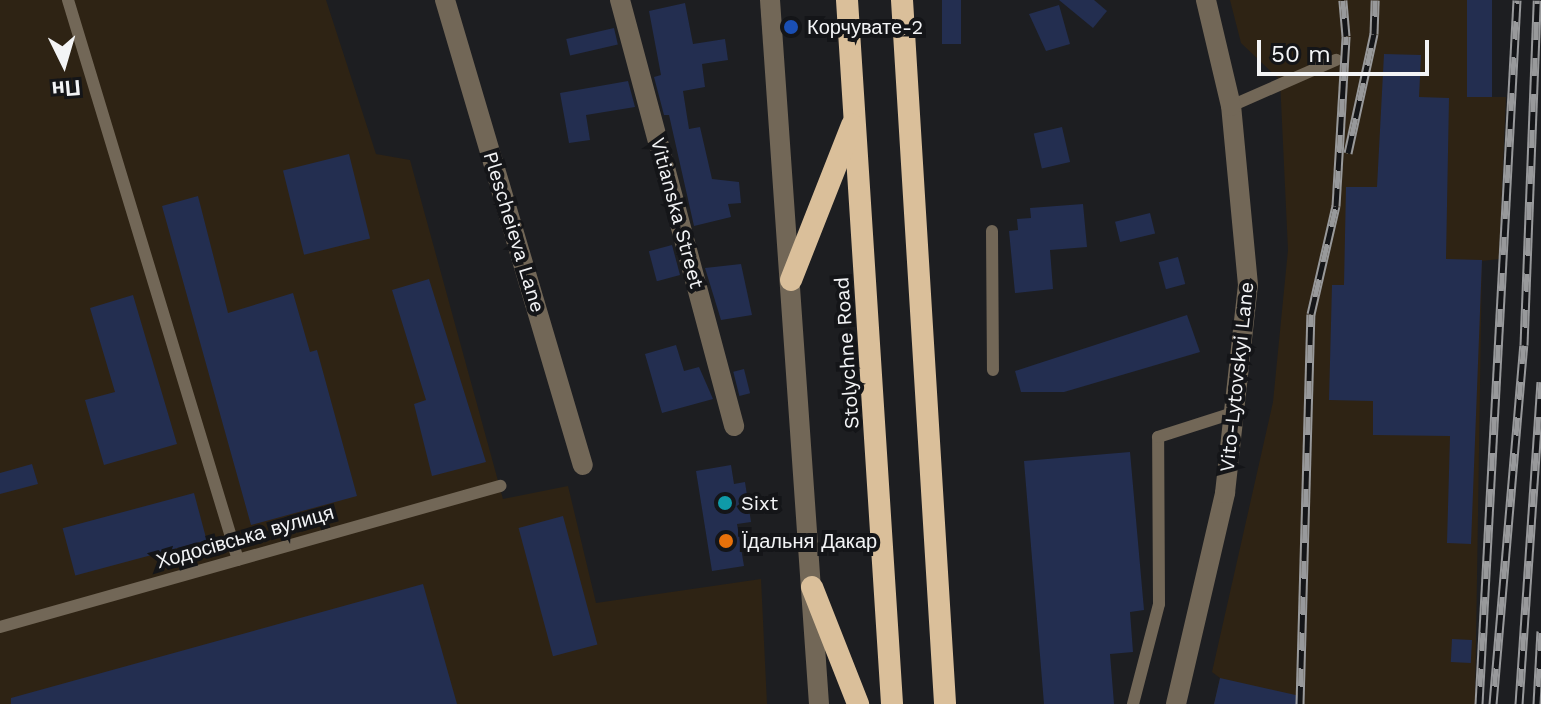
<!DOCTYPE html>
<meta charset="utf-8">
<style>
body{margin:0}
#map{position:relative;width:1541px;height:704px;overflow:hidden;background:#1d1e21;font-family:"Work Sans",sans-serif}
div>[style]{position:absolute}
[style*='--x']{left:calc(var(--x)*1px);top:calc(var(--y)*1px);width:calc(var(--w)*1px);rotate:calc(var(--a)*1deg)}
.industrial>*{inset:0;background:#2e2314}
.building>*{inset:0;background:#232e50;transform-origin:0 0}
.service>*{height:12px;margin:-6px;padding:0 6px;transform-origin:6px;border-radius:6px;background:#726757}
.minor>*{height:20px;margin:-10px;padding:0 10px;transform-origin:10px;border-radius:10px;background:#726757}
.trunk>*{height:22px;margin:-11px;padding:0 11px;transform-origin:11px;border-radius:11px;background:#dabf9a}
.rail>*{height:9px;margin-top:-4.5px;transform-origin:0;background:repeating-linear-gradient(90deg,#141518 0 18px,#98999b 0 36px);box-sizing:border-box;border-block:2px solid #98999b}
.dots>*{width:22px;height:22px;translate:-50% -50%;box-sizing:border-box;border:4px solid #141518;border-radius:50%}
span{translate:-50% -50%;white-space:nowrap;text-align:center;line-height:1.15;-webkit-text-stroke:8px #141518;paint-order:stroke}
.poi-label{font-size:20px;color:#f3f4f6}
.left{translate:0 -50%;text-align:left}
.street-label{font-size:20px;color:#f3f4f6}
.north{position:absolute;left:24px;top:24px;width:80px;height:80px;-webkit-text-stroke:6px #141518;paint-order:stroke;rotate:175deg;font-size:22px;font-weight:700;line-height:32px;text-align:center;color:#f3f4f6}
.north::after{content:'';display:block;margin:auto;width:28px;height:36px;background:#f3f4f6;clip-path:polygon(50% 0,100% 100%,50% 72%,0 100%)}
.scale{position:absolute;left:1257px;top:40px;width:172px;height:36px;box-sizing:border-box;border:4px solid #f3f4f6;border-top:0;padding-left:10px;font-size:24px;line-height:28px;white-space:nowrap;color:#f3f4f6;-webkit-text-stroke:6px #141518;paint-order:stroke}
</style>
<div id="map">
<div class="industrial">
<div style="clip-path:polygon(0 0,326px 0,376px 154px,410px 160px,503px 499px,568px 486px,596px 603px,761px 579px,767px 704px,0 704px)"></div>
<div style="clip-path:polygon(1230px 0,1492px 0,1492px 97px,1506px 97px,1499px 259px,1482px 261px,1475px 704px,1214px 704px,1220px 678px,1212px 672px,1273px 402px,1288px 250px,1280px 80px,1241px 43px)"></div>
</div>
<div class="building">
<div style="left:942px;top:0;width:19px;height:44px"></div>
<div style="clip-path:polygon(1059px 0,1094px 0,1107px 11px,1093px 28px)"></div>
<div style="left:1467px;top:0;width:25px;height:97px"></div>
<div style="clip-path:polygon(685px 3px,693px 44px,725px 39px,728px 60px,702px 64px,705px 87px,683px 91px,689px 129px,700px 127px,712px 179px,739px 182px,741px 203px,728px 204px,731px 217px,694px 226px,669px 115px,664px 115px,654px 77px,661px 75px,649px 11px)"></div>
<div style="clip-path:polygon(1059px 5px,1070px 44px,1046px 51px,1029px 14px)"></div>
<div style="left:614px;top:28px;width:17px;height:49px;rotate:77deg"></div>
<div style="clip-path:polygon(1384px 54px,1421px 55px,1419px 97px,1449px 98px,1446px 259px,1482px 260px,1471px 544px,1447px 543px,1450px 436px,1373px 435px,1373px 401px,1329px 400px,1332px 285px,1344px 285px,1346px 187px,1377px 187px)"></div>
<div style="clip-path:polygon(628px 81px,635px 107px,586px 115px,590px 140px,569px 143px,560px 93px)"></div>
<div style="left:1062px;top:127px;width:36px;height:29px;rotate:77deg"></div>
<div style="left:349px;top:154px;width:87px;height:68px;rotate:76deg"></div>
<div style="clip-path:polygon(198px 196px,228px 313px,293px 293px,310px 352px,317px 350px,357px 496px,251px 525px,162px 206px)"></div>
<div style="clip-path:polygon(1083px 204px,1087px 247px,1050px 250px,1053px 289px,1015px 293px,1009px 231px,1018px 230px,1017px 219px,1031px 218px,1030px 208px)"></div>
<div style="left:1150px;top:213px;width:21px;height:36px;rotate:76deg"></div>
<div style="left:672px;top:245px;width:31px;height:24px;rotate:75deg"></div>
<div style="left:1178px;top:257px;width:28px;height:20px;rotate:75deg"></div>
<div style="clip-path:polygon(741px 264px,752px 315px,721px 320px,705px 268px)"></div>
<div style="clip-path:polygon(429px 279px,486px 462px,432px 476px,414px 404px,426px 400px,392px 290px)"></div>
<div style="clip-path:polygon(133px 295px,177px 444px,104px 465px,85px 400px,115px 392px,90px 308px)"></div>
<div style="clip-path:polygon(1187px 315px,1200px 352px,1064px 392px,1021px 392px,1015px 371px)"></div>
<div style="clip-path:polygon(676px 345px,684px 371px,699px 367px,713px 399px,662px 413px,645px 354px)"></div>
<div style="left:744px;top:369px;width:25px;height:11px;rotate:76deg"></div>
<div style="clip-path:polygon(1130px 452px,1144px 610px,1130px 612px,1133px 652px,1110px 654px,1114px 704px,1044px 704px,1024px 461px)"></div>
<div style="clip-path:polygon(32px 464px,38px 484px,0 494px,0 473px)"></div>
<div style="clip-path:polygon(731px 465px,734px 484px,745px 482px,751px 522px,737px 524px,744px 566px,712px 571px,696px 471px)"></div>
<div style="left:194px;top:493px;width:49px;height:136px;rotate:75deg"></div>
<div style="left:563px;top:516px;width:133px;height:46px;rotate:75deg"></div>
<div style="clip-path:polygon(423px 584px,457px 704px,11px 704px,11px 698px)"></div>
<div style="left:1452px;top:639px;width:20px;height:23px;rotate:3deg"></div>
<div style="clip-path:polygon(1220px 678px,1300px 696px,1300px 704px,1214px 704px)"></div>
</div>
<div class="service">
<div style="--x:68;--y:0;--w:585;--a:73.11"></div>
<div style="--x:1231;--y:106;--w:115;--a:-23.7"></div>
<div style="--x:992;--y:231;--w:139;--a:89.6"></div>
<div style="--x:0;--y:627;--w:520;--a:-15.75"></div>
<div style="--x:1133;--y:704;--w:103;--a:-75.4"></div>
<div style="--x:1159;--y:604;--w:167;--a:-90.3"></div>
<div style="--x:1158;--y:437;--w:82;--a:-17.8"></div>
</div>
<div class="minor">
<div style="--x:445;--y:0;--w:485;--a:73.5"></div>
<div style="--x:620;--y:0;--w:441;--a:75"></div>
<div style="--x:770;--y:0;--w:706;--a:86.02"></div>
<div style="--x:1176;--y:704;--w:217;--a:-76.9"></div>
<div style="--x:1225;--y:493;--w:209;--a:-83.7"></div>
<div style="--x:1248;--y:285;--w:180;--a:-95.4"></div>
<div style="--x:1231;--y:106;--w:109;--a:-103.3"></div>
</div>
<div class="trunk">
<div style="--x:847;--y:0;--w:705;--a:86.34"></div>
<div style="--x:902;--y:0;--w:705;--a:86.5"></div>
<div style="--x:791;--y:280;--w:167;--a:-68.5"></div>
<div style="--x:812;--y:587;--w:126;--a:68.5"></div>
</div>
<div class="rail">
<div style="--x:1348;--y:153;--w:122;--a:-77.7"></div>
<div style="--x:1374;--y:34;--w:34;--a:-88"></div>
<div style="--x:1300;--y:704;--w:390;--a:-88.4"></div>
<div style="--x:1311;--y:314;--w:111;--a:-77"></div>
<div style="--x:1336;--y:206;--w:170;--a:-86.6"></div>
<div style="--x:1346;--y:36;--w:36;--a:-95"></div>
<div style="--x:1479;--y:704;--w:705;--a:-86.91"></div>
<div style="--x:1493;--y:704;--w:360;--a:-85.1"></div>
<div style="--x:1524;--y:345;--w:345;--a:-87.8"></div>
<div style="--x:1519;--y:704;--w:323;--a:-86.1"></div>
<div style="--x:1537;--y:704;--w:73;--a:-86.9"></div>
</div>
<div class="dots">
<div style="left:791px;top:27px;background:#1a4fb4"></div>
<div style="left:725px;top:503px;background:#0f9aa8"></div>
<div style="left:726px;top:541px;background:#e8710a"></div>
</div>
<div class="poi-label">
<span class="left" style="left:807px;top:27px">Корчувате-2</span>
<span class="left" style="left:741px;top:503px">Sixt</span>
<span class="left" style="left:742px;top:541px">Їдальня Дакар</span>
</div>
<div class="street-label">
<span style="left:677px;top:213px;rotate:75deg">Vitianska Street</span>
<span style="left:514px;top:232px;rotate:73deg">Plescheieva Lane</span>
<span style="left:847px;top:353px;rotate:-94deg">Stolychne Road</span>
<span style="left:1237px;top:377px;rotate:-84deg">Vito-Lytovskyi Lane</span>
<span style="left:245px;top:537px;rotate:-16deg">Ходосівська вулиця</span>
</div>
<div class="north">Пн</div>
<div class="scale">50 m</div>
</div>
